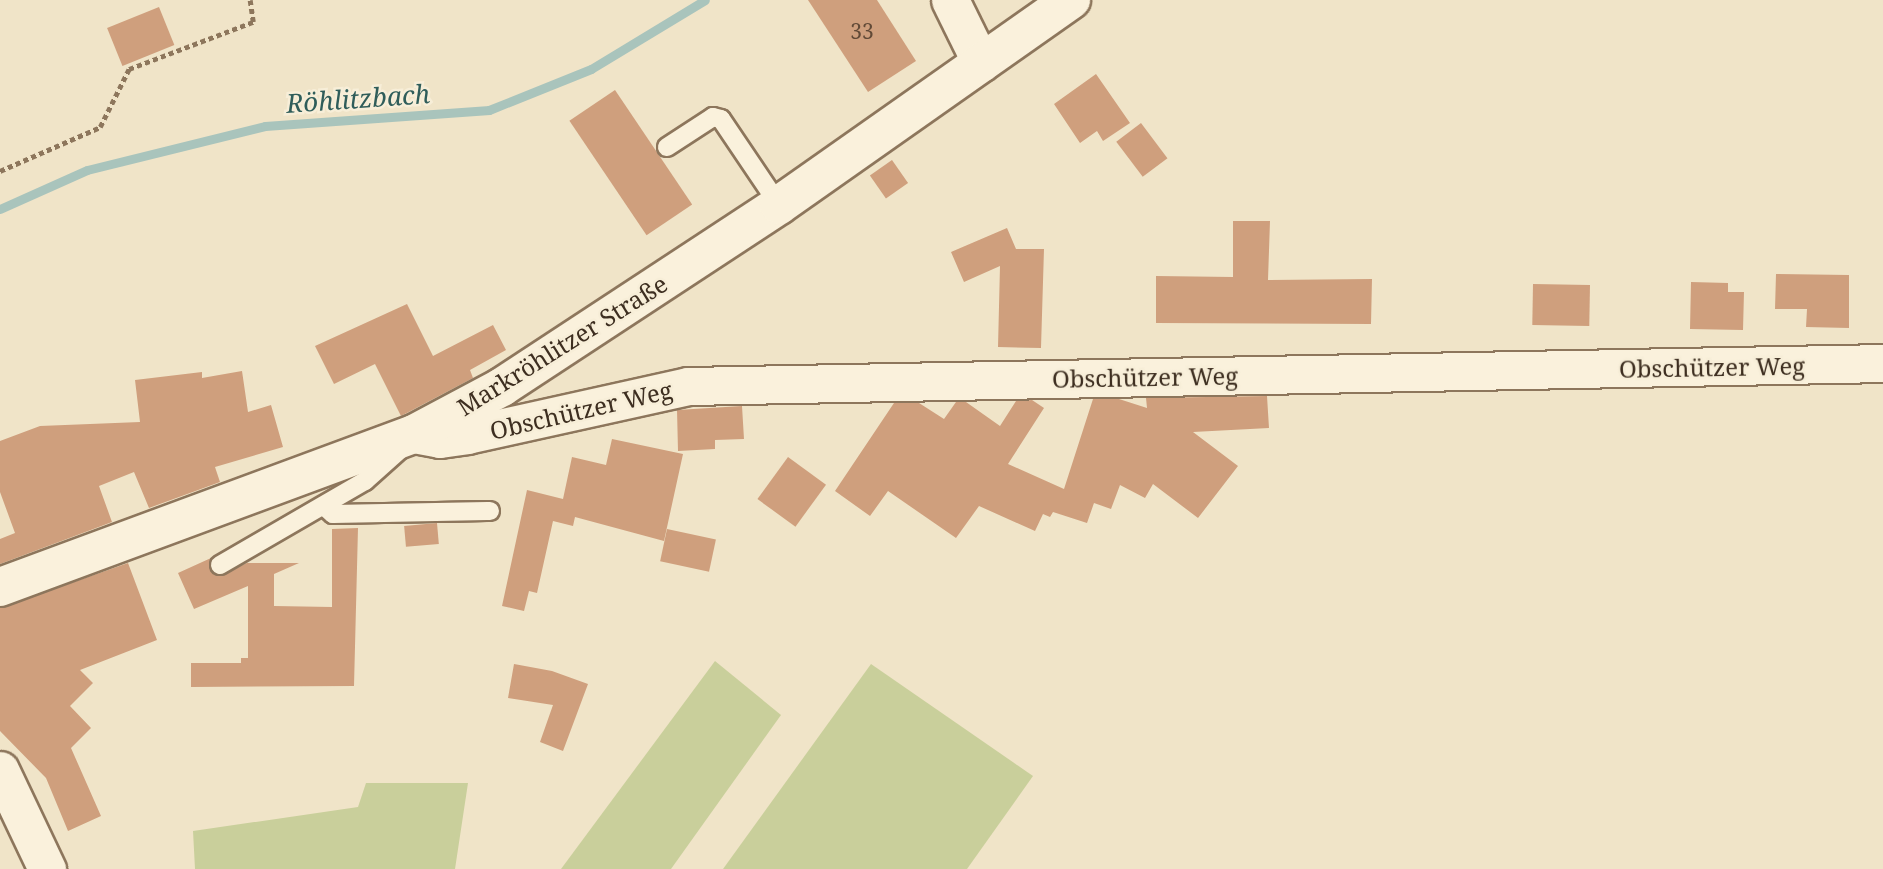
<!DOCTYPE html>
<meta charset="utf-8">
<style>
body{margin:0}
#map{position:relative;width:1883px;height:869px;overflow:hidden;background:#f0e4c8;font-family:"Noto Serif",serif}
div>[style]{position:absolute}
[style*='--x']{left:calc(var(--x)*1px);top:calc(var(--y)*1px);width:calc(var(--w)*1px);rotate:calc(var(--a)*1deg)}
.green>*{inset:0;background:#c9cf9b}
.stream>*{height:9px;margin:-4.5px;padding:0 4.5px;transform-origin:4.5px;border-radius:4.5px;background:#a9c4bc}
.building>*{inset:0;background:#cf9f7d;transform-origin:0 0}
.path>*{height:4.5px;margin-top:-2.25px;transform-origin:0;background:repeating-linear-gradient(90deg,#8d765c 0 5px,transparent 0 8.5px)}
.roads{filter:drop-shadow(2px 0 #8d765c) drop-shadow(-2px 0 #8d765c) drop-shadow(0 2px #8d765c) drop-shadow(0 -2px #8d765c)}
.lane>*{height:18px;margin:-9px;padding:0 9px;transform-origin:9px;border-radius:9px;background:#faf1dc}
.street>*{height:37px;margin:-18.5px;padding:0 18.5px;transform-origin:18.5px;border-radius:18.5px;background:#faf1dc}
.secondary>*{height:38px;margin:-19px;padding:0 19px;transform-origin:19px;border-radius:19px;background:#faf1dc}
span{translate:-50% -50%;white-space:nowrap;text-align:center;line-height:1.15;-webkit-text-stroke:5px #f7eed8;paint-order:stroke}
.number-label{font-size:21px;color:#624a37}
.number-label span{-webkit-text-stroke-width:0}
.street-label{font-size:24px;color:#3d2e20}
.water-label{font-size:26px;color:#2f5d5a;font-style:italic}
</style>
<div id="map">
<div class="green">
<div style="clip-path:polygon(715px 661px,781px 715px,671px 869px,561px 869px)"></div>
<div style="clip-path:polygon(871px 664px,1033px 776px,967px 869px,723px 869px)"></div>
<div style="clip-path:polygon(366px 783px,468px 783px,455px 869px,195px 869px,193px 831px,358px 807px)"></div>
</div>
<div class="stream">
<div style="--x:0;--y:209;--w:95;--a:-24.1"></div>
<div style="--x:87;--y:170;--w:183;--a:-13.9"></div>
<div style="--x:265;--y:126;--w:225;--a:-4.1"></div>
<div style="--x:489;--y:110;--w:110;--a:-21.9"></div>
<div style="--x:591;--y:69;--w:133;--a:-31.2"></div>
</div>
<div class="building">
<div style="clip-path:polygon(808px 0,877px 0,916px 61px,868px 92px)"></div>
<div style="left:159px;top:7px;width:41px;height:56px;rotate:68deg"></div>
<div style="clip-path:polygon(1096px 74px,1130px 123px,1103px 141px,1097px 131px,1080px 143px,1054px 104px)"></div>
<div style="left:615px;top:90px;width:138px;height:55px;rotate:56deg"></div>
<div style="left:1141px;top:123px;width:44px;height:31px;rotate:53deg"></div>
<div style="left:892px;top:160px;width:28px;height:27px;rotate:55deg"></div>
<div style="clip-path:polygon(1233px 221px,1270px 221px,1268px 280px,1372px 279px,1371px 324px,1156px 323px,1156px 276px,1233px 277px)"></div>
<div style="clip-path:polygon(1007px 228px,1016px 249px,1044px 249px,1041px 348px,998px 347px,1000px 266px,964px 282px,951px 252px)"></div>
<div style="clip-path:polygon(1776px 274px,1849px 275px,1849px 328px,1806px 327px,1807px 309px,1775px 309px)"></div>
<div style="clip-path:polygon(1691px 282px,1728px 283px,1728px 292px,1744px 292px,1743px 330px,1690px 329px)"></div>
<div style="left:1533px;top:284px;width:57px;height:41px;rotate:1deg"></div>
<div style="clip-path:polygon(407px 304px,433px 356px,493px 325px,506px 350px,470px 370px,473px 378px,401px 416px,375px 364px,334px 384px,315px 346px)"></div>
<div style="clip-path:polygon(242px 371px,248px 412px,271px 405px,283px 447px,215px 467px,220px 482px,149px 508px,134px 472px,99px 486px,112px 522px,0 564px,0 539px,15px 533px,0 492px,0 441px,40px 426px,140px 422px,135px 380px,202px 372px,202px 378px)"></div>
<div style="clip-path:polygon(1267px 396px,1269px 428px,1193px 432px,1238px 466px,1198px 518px,1153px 484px,1145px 498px,1120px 485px,1111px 509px,1094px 503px,1087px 523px,1053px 512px,1050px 517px,1043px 514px,1035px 531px,979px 506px,956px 538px,888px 491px,870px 516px,835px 491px,894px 403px,919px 403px,944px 419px,956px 402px,966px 402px,1000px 426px,1016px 401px,1032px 400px,1044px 408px,1008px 464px,1064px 489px,1093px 399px,1119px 399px,1147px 408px,1146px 398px)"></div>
<div style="clip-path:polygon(742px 406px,744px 439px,715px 440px,715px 449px,678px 451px,677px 410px)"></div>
<div style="clip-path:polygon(612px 439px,683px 454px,664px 541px,575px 517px,573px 526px,553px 521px,537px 593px,529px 591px,524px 611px,502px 606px,527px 490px,563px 499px,572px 457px,606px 465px)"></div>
<div style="left:788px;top:457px;width:47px;height:52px;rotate:36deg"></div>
<div style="left:437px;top:523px;width:21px;height:33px;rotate:85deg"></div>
<div style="clip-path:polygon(358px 528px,354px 686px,191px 687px,191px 663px,241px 663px,241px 658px,248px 658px,248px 586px,194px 609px,178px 573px,211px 558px,210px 570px,219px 576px,247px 563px,299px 563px,274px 574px,274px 606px,332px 607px,332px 529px)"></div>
<div style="left:667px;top:529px;width:50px;height:33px;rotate:12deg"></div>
<div style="clip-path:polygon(128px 563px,157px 640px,80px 670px,93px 683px,70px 706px,91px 728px,71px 748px,101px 816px,68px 831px,46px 778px,0 731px,0 608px)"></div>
<div style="clip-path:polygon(514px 664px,552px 671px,588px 684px,563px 751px,540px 742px,553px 705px,508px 698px)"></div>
</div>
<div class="path">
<div style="--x:0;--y:171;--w:109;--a:-23.7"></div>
<div style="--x:100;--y:127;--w:65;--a:-63.4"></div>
<div style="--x:129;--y:69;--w:133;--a:-20.8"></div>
<div style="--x:253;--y:22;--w:22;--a:-98"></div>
</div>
<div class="roads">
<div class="lane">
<div style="--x:667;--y:147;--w:55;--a:-33.1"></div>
<div style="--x:713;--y:117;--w:8;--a:14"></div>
<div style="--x:721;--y:119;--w:104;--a:56"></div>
<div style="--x:324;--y:506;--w:12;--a:42"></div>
<div style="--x:333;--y:514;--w:157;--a:-1.1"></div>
<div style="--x:220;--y:565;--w:168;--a:-30.1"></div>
<div style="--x:365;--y:481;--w:51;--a:-41.8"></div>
</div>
<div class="street">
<div style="--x:950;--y:0;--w:70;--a:63.8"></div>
<div style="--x:414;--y:434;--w:26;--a:11"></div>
<div style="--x:440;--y:439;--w:27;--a:-8"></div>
<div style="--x:467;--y:435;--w:226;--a:-12.5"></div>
<div style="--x:688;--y:386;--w:1195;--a:-1.1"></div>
<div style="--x:0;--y:770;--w:110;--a:64.6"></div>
</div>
<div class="secondary">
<div style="--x:0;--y:587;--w:441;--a:-20.3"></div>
<div style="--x:414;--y:434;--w:100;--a:-28.1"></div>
<div style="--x:502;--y:387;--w:331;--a:-33.3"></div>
<div style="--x:779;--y:205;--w:357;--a:-35.1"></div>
</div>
</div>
<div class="number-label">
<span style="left:862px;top:31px">33</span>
</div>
<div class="street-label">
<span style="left:562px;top:345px;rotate:-32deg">Markröhlitzer Straße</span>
<span style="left:1712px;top:367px;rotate:-1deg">Obschützer Weg</span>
<span style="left:1145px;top:377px;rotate:-1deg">Obschützer Weg</span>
<span style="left:581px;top:410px;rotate:-13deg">Obschützer Weg</span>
</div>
<div class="water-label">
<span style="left:358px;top:99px;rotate:-4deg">Röhlitzbach</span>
</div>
</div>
